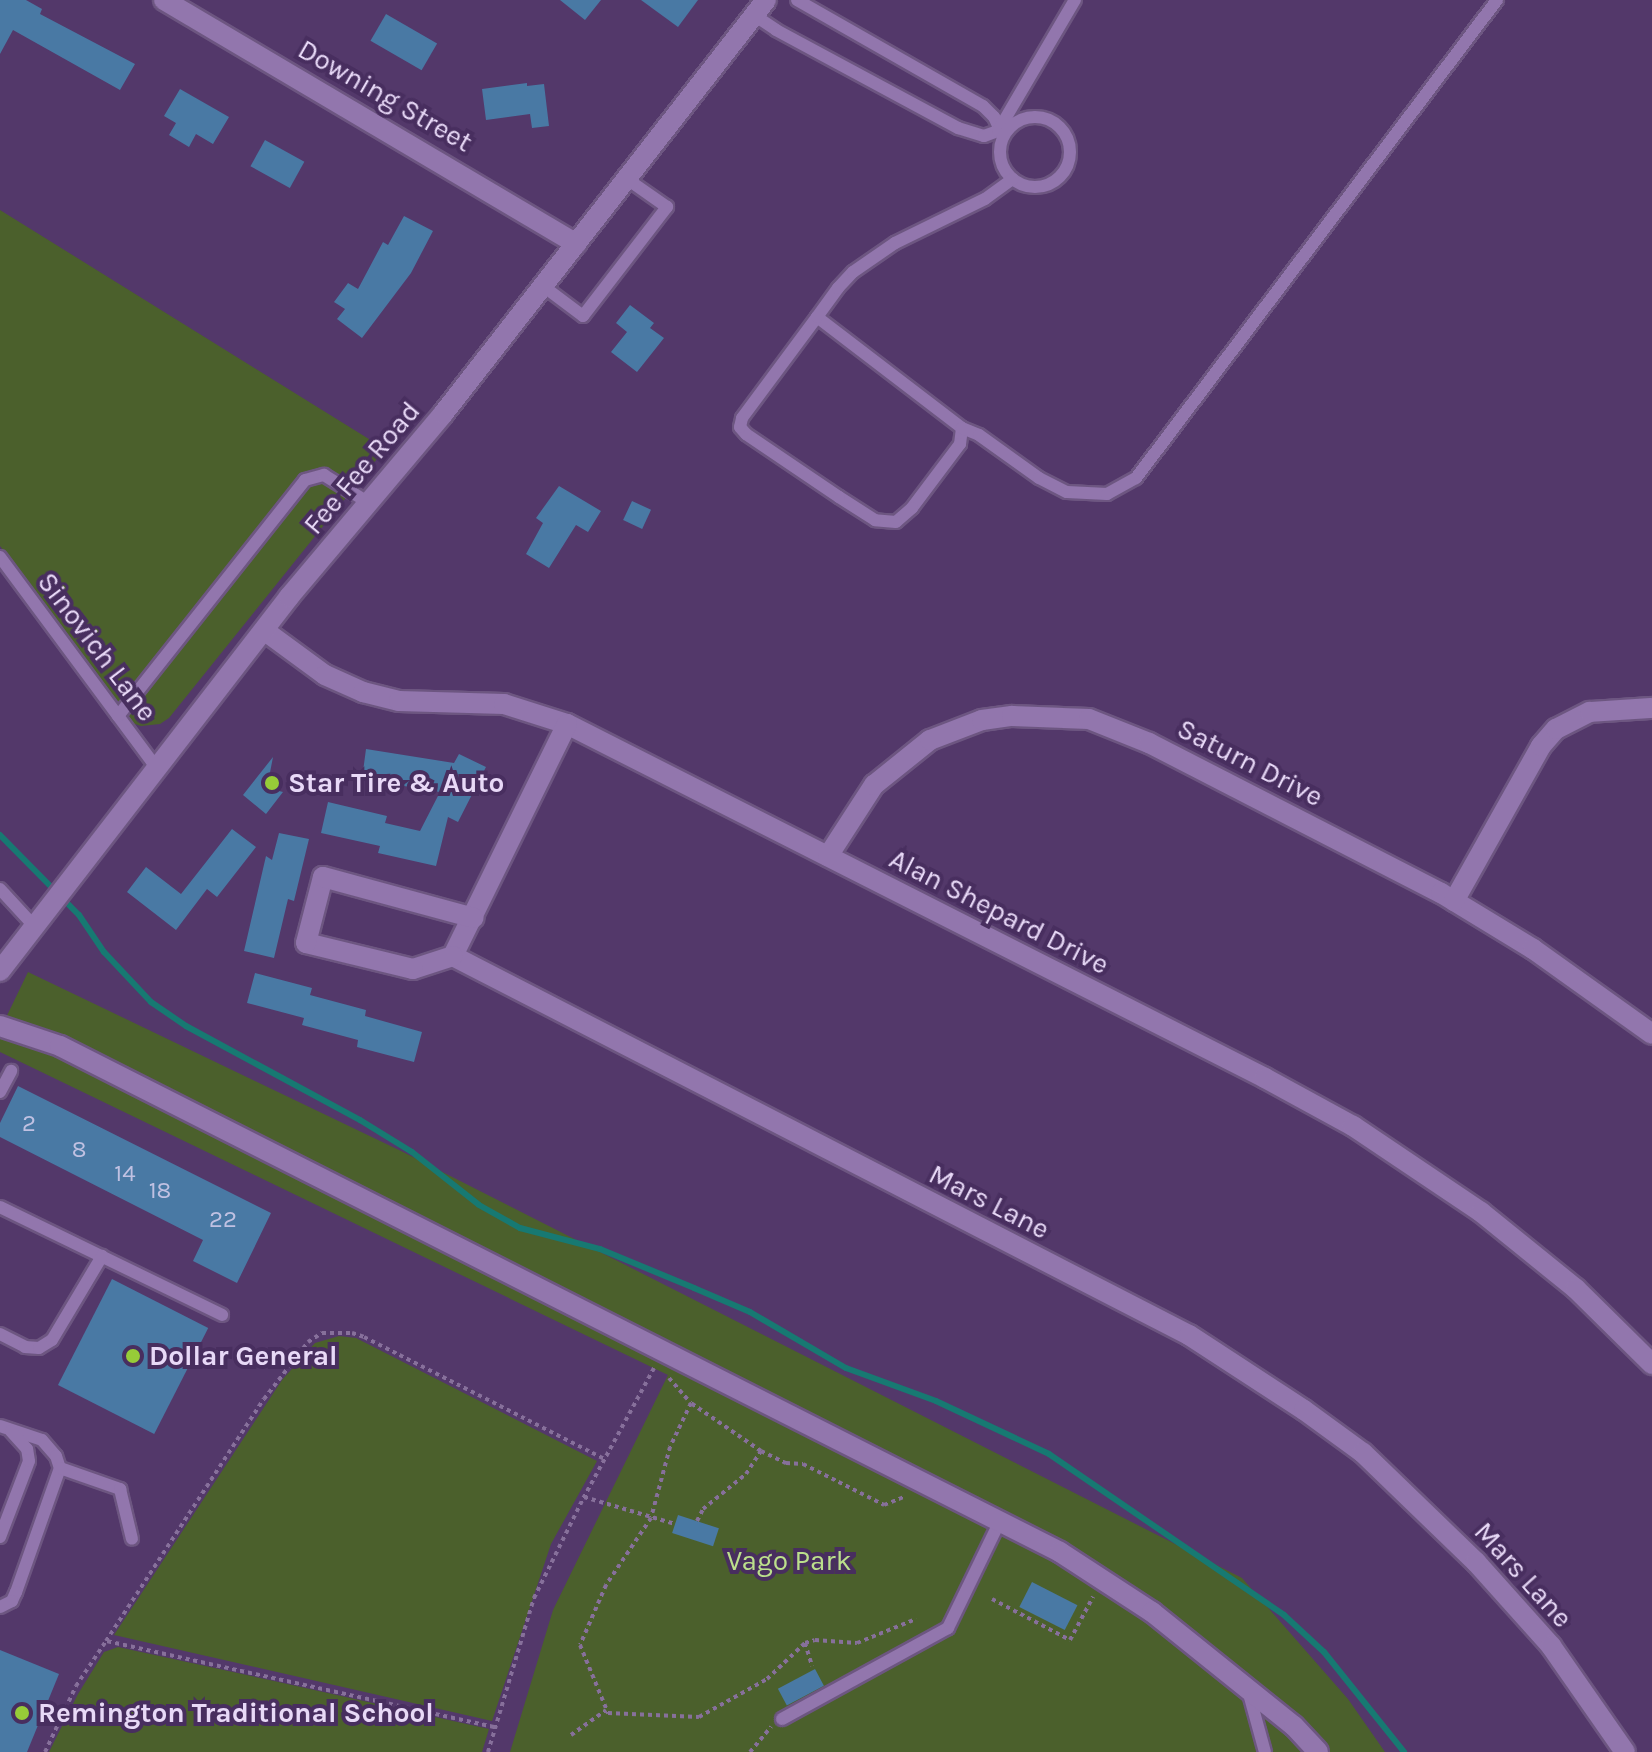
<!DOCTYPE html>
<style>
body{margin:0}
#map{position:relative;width:1652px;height:1752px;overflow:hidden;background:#53386a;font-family:Karla,sans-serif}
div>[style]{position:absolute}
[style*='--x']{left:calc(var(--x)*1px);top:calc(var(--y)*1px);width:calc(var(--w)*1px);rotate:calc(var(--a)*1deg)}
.green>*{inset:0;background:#4b602c}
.stream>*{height:6px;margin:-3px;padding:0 3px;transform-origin:3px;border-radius:3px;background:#177972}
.building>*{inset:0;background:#4979a4;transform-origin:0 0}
.path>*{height:4px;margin-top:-2px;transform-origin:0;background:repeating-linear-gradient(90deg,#87709b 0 4px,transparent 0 8px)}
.roads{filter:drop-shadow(2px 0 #6d5681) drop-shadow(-2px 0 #6d5681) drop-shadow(0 2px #6d5681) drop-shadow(0 -2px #6d5681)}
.service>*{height:12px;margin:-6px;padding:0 6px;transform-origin:6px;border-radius:6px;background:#9276ad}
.service>.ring{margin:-6px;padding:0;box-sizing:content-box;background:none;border:12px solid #9276ad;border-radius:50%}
.minor>*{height:20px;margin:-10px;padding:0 10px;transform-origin:10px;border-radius:10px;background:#9276ad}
.tertiary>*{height:20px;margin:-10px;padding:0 10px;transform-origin:10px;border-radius:10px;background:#9276ad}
.dots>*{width:22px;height:22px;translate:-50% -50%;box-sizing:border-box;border:4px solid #482e5f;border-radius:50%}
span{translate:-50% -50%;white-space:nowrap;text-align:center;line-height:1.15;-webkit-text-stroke:8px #482e5f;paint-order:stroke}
.number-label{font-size:24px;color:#c0c1e2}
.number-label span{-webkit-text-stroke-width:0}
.street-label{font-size:28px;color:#e8d9f7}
.poi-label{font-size:28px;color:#e8d9f7;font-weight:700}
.left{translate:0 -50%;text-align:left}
.park-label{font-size:28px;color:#bce08c}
</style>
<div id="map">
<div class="green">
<div style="clip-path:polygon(0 210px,385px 449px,169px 718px,160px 724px,141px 726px,132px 723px,0 546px)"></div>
<div style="clip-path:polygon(28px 972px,401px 1151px,1242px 1578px,1348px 1699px,1385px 1752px,510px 1752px,553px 1610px,668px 1375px,0 1052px,0 1030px)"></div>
<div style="clip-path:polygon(339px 1336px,356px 1338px,597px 1461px,551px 1544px,492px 1721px,114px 1635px,282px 1380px,315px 1343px)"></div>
<div style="clip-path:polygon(118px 1647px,274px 1681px,489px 1729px,482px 1752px,49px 1752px,78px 1694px,104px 1652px)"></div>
</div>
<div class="stream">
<div style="--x:0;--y:835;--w:112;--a:45.4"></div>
<div style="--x:79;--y:915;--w:45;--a:56"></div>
<div style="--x:104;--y:952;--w:69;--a:46.8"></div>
<div style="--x:151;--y:1002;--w:42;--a:34.4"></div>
<div style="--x:186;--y:1026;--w:198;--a:28.4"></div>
<div style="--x:360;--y:1120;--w:61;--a:31.6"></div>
<div style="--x:412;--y:1152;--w:85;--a:38.3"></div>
<div style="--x:479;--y:1205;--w:47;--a:29.3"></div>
<div style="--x:520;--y:1228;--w:83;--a:14.7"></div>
<div style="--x:600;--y:1249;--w:102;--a:22.5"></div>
<div style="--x:694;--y:1288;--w:61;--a:23.2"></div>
<div style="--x:750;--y:1312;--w:111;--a:30.3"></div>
<div style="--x:846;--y:1368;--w:96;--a:20.1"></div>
<div style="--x:936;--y:1401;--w:125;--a:25.1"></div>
<div style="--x:1049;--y:1454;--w:285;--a:34.4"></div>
<div style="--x:1284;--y:1615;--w:54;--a:42.8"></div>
<div style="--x:1324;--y:1652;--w:128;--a:51.3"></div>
</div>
<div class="building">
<div style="clip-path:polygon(0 0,26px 0,42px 9px,40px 14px,135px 64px,120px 90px,13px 30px,0 54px)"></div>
<div style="clip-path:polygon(560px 0,601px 0,585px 20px)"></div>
<div style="clip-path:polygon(641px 0,698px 0,678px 27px)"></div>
<div style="left:386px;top:14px;width:59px;height:31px;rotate:30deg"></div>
<div style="clip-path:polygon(527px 83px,527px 86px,544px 84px,549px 126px,532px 128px,530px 114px,486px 120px,482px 89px)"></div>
<div style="clip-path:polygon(180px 89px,229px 117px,213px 144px,196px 134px,189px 147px,169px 135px,176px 123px,164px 116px)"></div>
<div style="left:265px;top:140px;width:45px;height:30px;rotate:29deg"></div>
<div style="clip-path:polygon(404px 216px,433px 231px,411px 273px,362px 338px,337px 319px,345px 309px,334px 302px,348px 283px,358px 289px,383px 242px,388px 245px)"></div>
<div style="clip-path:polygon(630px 305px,654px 323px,650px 328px,664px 338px,637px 372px,611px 352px,627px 332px,616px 323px)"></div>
<div style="clip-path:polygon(559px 486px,601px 511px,588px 532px,576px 525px,549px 568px,526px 554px,543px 523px,536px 518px)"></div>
<div style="left:632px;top:501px;width:21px;height:21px;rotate:25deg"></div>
<div style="clip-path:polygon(366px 749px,454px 763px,459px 754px,486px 767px,458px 822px,448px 817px,436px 866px,378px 853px,380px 846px,321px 833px,328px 802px,387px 816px,385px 823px,420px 831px,440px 792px,362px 779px)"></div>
<div style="clip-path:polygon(273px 757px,267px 788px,283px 792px,266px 814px,243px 795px)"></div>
<div style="clip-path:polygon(232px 829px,256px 847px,217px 897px,207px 889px,176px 930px,127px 892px,146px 867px,181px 894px)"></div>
<div style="clip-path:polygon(279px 833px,309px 839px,294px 901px,288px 899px,274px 958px,244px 951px,266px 856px,272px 860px)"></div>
<div style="clip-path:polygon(255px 973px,312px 988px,310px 995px,366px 1010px,365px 1016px,422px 1032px,414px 1062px,357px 1047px,358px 1040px,302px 1025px,304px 1018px,247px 1003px)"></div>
<div style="clip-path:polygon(18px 1086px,271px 1213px,237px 1283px,193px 1261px,203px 1240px,0 1137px,0 1123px)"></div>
<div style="left:112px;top:1279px;width:108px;height:119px;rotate:27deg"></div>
<div style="left:678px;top:1515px;width:43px;height:19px;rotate:18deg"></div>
<div style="left:1032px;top:1582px;width:51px;height:28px;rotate:27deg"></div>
<div style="clip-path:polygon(0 1650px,59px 1674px,27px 1752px,0 1752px)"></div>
<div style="left:815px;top:1669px;width:19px;height:42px;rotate:62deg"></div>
</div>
<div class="path">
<div style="--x:654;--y:1368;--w:147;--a:118.5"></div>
<div style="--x:584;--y:1497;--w:95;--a:16.5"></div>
<div style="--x:669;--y:1378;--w:33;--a:49"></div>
<div style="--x:761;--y:1451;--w:28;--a:26"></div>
<div style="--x:786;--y:1463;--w:17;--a:3"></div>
<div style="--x:803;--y:1464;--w:91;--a:26.8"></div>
<div style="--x:884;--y:1505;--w:22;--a:-22"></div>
<div style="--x:697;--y:1521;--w:13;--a:-63"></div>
<div style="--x:703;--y:1509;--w:55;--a:-39.1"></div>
<div style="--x:746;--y:1474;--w:27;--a:-57"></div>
<div style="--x:761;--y:1451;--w:85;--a:-145.6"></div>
<div style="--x:691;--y:1403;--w:49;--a:115.5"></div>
<div style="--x:670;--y:1447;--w:73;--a:105"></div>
<div style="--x:651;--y:1518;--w:81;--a:123.9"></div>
<div style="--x:606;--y:1585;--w:65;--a:113.4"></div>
<div style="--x:580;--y:1645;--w:74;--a:67.6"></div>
<div style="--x:608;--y:1713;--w:91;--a:2.5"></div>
<div style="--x:699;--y:1717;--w:78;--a:-29.2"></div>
<div style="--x:767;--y:1679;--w:52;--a:-43.5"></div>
<div style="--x:805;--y:1643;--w:24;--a:73"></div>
<div style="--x:992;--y:1599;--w:88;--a:27.7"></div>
<div style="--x:1070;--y:1640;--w:49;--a:-61.9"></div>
<div style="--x:805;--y:1643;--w:10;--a:-17"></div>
<div style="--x:815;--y:1640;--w:42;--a:4.1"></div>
<div style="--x:857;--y:1643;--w:64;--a:-22.1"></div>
<div style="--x:494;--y:1727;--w:397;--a:-167.5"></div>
<div style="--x:106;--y:1641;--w:289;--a:-56.9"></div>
<div style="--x:264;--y:1399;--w:72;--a:-52.3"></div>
<div style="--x:308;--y:1342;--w:17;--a:-33"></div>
<div style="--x:322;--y:1333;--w:30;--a:0"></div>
<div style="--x:352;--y:1333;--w:13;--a:18"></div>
<div style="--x:364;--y:1337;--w:269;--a:26.9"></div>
<div style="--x:571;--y:1735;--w:43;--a:-35.5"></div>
<div style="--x:45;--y:1752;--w:73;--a:-64.8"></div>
<div style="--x:76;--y:1686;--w:54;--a:-56.3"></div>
<div style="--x:488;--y:1752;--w:161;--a:-73.4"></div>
<div style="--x:534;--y:1598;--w:113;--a:-63.7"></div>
<div style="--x:750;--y:1752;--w:33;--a:-50"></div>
</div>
<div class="roads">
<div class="service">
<div style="--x:797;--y:0;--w:214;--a:29.7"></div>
<div style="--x:983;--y:106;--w:16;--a:45"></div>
<div style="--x:994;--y:117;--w:19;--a:65"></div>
<div style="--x:754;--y:15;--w:27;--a:34"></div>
<div style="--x:776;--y:30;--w:207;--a:28.3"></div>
<div style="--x:958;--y:128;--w:27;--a:17"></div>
<div style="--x:984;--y:136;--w:15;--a:-20"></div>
<div style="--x:998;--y:131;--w:152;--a:-59.6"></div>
<div class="ring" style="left:1000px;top:117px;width:58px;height:58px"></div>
<div style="--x:543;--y:286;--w:50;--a:36.9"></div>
<div style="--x:583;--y:316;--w:138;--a:-52.4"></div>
<div style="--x:667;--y:207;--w:49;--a:-145"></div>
<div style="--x:817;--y:317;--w:183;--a:37.4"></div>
<div style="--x:962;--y:428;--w:16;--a:97"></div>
<div style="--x:960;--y:444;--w:80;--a:126.9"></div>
<div style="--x:912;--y:508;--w:21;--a:139"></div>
<div style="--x:896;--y:522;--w:21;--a:-175"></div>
<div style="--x:875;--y:520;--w:43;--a:-147.4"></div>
<div style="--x:839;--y:497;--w:112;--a:-145.9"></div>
<div style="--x:746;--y:434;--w:9;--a:-131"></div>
<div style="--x:740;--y:427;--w:9;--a:-77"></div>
<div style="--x:742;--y:418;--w:126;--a:-53.4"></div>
<div style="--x:817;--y:317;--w:36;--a:-54"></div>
<div style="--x:838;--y:288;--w:22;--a:-47"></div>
<div style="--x:853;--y:272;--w:51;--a:-34.6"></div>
<div style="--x:895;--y:243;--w:100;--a:-26.1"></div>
<div style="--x:985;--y:199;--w:34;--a:-36"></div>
<div style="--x:962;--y:428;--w:18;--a:22"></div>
<div style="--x:979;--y:435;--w:74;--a:35.6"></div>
<div style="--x:1039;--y:478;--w:31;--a:27"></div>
<div style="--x:1067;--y:492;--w:40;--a:2.9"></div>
<div style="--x:1107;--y:494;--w:33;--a:-29"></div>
<div style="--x:1136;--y:478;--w:599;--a:-52.94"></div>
<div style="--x:0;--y:557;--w:262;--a:53.4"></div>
<div style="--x:118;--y:716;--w:301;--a:-51.6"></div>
<div style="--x:305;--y:480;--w:20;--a:-15"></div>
<div style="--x:324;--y:475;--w:53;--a:31.9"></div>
<div style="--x:0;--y:889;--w:50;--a:47.4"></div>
<div style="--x:0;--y:1092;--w:24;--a:-62"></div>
<div style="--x:0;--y:1207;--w:247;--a:25.9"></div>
<div style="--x:0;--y:1334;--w:28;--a:27"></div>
<div style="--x:25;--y:1347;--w:14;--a:4"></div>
<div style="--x:39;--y:1348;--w:15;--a:-32"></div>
<div style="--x:52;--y:1340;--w:98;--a:-59.2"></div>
<div style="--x:0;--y:1426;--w:44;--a:18.4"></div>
<div style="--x:42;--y:1440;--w:21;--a:49"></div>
<div style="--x:56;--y:1456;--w:13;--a:72"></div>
<div style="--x:60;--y:1468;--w:132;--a:109.5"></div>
<div style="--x:16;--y:1592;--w:10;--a:114"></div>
<div style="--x:12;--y:1601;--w:13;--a:153"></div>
<div style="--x:60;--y:1468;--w:64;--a:19.3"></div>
<div style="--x:120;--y:1489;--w:51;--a:76.5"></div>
<div style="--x:0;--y:1537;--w:81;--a:-69.1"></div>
<div style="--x:29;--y:1461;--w:12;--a:-99"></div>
<div style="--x:27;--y:1449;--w:24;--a:-132"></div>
<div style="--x:1248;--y:1690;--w:64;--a:74.7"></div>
<div style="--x:782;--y:1719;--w:189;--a:-28.7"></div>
<div style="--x:948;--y:1628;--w:119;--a:-64.1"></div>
</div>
<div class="minor">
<div style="--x:164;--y:0;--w:479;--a:30.6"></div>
<div style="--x:265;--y:631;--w:74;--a:36.3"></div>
<div style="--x:325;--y:675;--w:42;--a:24.1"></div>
<div style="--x:363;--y:692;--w:37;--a:14"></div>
<div style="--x:399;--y:701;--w:105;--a:1.6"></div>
<div style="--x:504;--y:704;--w:66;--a:17.6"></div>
<div style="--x:567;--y:724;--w:783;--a:26.89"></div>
<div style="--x:1265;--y:1078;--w:100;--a:28.6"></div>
<div style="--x:1353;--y:1126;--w:154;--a:33.9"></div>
<div style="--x:1481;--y:1212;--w:122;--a:39"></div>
<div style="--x:1576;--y:1289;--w:107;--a:44.6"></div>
<div style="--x:567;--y:724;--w:258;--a:116.2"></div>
<div style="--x:453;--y:956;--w:828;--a:27.25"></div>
<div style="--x:1189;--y:1335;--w:137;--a:33.1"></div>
<div style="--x:1304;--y:1410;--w:73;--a:36.1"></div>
<div style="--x:1363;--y:1453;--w:157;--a:44"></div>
<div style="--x:1476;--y:1562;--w:113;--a:48.2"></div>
<div style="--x:1551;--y:1646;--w:129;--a:55.1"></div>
<div style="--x:828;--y:856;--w:85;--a:-57.1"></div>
<div style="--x:874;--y:785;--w:72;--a:-38.8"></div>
<div style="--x:930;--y:740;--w:56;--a:-21"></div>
<div style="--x:982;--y:720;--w:30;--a:-8"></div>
<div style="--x:1012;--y:716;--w:77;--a:2.2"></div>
<div style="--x:1089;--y:719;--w:65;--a:21.8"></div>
<div style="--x:1149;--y:743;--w:328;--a:27.2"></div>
<div style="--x:1441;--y:893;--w:108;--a:31.3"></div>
<div style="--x:1533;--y:949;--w:146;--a:35.5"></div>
<div style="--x:1454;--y:901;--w:178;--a:-60.7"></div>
<div style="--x:1541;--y:746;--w:23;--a:-49"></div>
<div style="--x:1556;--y:729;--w:38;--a:-27"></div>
<div style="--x:1590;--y:712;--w:62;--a:-3.7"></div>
<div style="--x:453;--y:956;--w:42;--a:162"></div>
<div style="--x:413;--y:969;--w:110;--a:-166.3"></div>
<div style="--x:306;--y:943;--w:68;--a:-75.6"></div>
<div style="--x:323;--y:877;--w:156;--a:15.2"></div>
<div style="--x:0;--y:1026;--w:63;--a:18.4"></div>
<div style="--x:60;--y:1046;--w:1121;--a:26.84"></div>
<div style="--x:1060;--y:1552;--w:110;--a:33.1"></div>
<div style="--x:1152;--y:1612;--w:182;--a:38.8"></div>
<div style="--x:1294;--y:1726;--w:35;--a:47"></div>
</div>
<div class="tertiary">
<div style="--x:0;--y:971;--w:473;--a:-52.3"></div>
<div style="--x:289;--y:597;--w:239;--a:-49.9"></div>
<div style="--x:443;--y:414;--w:525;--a:-52.04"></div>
</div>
</div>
<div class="dots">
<div style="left:272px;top:783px;background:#97cc38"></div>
<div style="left:133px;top:1356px;background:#97cc38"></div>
<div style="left:22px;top:1713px;background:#97cc38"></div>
</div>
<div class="number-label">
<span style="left:29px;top:1124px">2</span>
<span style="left:79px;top:1150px">8</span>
<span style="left:125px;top:1174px">14</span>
<span style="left:160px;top:1191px">18</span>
<span style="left:223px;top:1220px">22</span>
</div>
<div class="street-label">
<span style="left:385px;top:96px;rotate:30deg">Downing Street</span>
<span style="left:362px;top:468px;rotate:-50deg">Fee Fee Road</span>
<span style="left:97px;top:647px;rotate:53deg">Sinovich Lane</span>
<span style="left:1250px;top:763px;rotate:27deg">Saturn Drive</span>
<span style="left:999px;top:912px;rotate:27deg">Alan Shepard Drive</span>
<span style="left:989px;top:1202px;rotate:27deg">Mars Lane</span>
<span style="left:1523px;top:1575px;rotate:48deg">Mars Lane</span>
</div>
<div class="poi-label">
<span class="left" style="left:288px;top:783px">Star Tire &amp; Auto</span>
<span class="left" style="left:149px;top:1356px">Dollar General</span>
<span class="left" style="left:38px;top:1713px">Remington Traditional School</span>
</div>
<div class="park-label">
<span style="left:789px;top:1561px">Vago Park</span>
</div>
</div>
